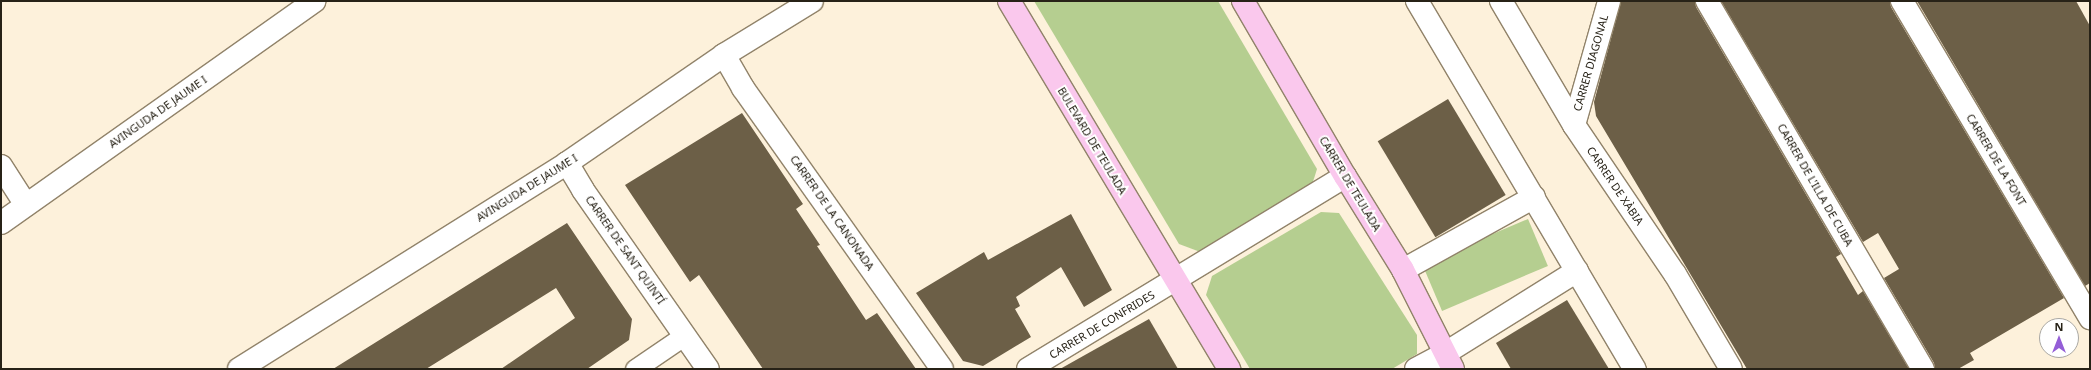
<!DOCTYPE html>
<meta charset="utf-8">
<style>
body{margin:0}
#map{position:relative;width:2091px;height:370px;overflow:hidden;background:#fdf1db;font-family:"Noto Sans",sans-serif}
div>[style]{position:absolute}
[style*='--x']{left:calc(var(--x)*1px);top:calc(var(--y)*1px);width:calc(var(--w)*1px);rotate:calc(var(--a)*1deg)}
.green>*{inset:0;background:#b5ce90;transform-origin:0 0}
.building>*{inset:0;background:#6c5f47;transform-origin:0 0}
.roads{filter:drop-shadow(1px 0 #91836a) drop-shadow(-1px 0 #91836a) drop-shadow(0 1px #91836a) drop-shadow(0 -1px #91836a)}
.pedestrian>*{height:19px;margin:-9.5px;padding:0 9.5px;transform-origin:9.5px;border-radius:9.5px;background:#fff}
.minor>*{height:22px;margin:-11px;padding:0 11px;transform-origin:11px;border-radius:11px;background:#fff}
.secondary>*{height:22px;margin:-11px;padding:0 11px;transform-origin:11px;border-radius:11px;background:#fff}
.primary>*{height:22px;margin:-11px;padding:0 11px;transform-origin:11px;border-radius:11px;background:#fac8ed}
span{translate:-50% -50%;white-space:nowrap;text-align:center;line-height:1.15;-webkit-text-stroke:4px #fff;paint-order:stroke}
.street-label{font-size:11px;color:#272217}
.frame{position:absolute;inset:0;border:2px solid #272217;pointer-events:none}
.north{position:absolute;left:2039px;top:318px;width:40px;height:40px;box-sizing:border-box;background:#fff;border:1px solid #a9a7a2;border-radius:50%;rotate:0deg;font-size:11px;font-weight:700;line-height:16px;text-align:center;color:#272217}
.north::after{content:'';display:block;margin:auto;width:14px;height:18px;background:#945ed7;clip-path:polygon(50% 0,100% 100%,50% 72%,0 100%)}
</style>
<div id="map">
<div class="green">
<div style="clip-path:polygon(1034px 1px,1218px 1px,1317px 169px,1311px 188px,1203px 253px,1179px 244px)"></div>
<div style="clip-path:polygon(1321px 212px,1339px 213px,1417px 335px,1417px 354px,1392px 369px,1250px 369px,1206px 295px,1212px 276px)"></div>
<div style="left:1528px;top:219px;width:51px;height:115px;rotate:67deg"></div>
</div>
<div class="building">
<div style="clip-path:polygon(1621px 1px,1695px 1px,1696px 7px,1841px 254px,1836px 257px,1858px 295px,1863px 291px,1909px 369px,1747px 369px,1596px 116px,1594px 102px)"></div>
<div style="clip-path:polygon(1721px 1px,1890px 1px,1891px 7px,2064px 298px,1970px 353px,1974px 360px,1958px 369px,1935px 369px,1934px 363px,1884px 278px,1899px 269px,1878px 233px,1863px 242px)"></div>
<div style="clip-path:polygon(1917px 1px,2076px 1px,2090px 26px,2090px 283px,2085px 286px)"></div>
<div style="left:1448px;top:99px;width:112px;height:82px;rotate:59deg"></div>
<div style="clip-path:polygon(742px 113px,803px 204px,796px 209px,820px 245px,817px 246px,866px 320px,877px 313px,916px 369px,763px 369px,699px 275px,690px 282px,625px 185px)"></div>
<div style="clip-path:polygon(1071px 214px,1112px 290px,1084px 307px,1061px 267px,1016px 297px,1020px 306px,1015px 309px,1031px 337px,983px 366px,963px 361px,916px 293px,984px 252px,988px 260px)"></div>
<div style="clip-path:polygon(567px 223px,632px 319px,629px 340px,587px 369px,501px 369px,575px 318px,556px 288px,426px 369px,333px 369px)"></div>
<div style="clip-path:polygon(1567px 300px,1609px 369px,1511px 369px,1496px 343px)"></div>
<div style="clip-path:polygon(1149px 319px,1178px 369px,1060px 369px)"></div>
</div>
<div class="roads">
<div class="pedestrian">
<div style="--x:635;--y:369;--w:60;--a:-34.2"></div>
</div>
<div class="minor">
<div style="--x:1417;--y:1;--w:428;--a:59.4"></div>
<div style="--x:1501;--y:1;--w:144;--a:59.5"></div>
<div style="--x:1574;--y:125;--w:180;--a:55.9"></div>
<div style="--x:1675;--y:274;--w:110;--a:59.5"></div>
<div style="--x:1707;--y:1;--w:427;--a:59.6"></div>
<div style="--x:1902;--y:1;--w:369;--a:59.3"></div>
<div style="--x:724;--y:55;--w:38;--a:60"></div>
<div style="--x:743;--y:88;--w:344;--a:54.7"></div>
<div style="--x:1574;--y:125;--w:129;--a:-74.2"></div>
<div style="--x:567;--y:163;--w:31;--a:59"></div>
<div style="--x:583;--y:190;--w:218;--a:55.1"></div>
<div style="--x:1;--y:166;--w:46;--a:57.3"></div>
<div style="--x:1403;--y:270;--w:150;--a:-29.1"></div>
<div style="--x:1028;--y:369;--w:371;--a:-31.3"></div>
<div style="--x:1416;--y:369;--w:32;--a:-28"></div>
<div style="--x:1444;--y:354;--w:157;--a:-32"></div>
</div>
<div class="secondary">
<div style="--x:1;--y:223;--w:384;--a:-35.3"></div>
<div style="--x:239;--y:369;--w:387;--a:-32.1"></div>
<div style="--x:567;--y:163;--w:191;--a:-34.5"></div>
<div style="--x:724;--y:55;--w:103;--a:-31.5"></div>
</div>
<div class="primary">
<div style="--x:1009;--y:1;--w:429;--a:59.1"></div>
<div style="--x:1243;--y:1;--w:203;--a:59.8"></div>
<div style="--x:1345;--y:176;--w:110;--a:58.3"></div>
<div style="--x:1403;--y:270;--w:111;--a:63.2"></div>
</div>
</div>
<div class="street-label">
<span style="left:1591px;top:63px;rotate:-74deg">CARRER DIAGONAL</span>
<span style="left:158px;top:112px;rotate:-35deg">AVINGUDA DE JAUME I</span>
<span style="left:1092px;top:141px;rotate:59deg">BULEVARD DE TEULADA</span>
<span style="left:1996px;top:160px;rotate:59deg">CARRER DE LA FONT</span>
<span style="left:1350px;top:184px;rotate:59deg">CARRER DE TEULADA</span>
<span style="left:1815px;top:185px;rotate:60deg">CARRER DE L'ILLA DE CUBA</span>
<span style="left:1615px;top:186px;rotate:56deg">CARRER DE XÀBIA</span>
<span style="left:527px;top:188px;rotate:-32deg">AVINGUDA DE JAUME I</span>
<span style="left:832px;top:213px;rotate:55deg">CARRER DE LA CANONADA</span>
<span style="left:625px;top:250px;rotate:55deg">CARRER DE SANT QUINTÍ</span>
<span style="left:1102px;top:325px;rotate:-31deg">CARRER DE CONFRIDES</span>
</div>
<div class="frame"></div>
<div class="north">N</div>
</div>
